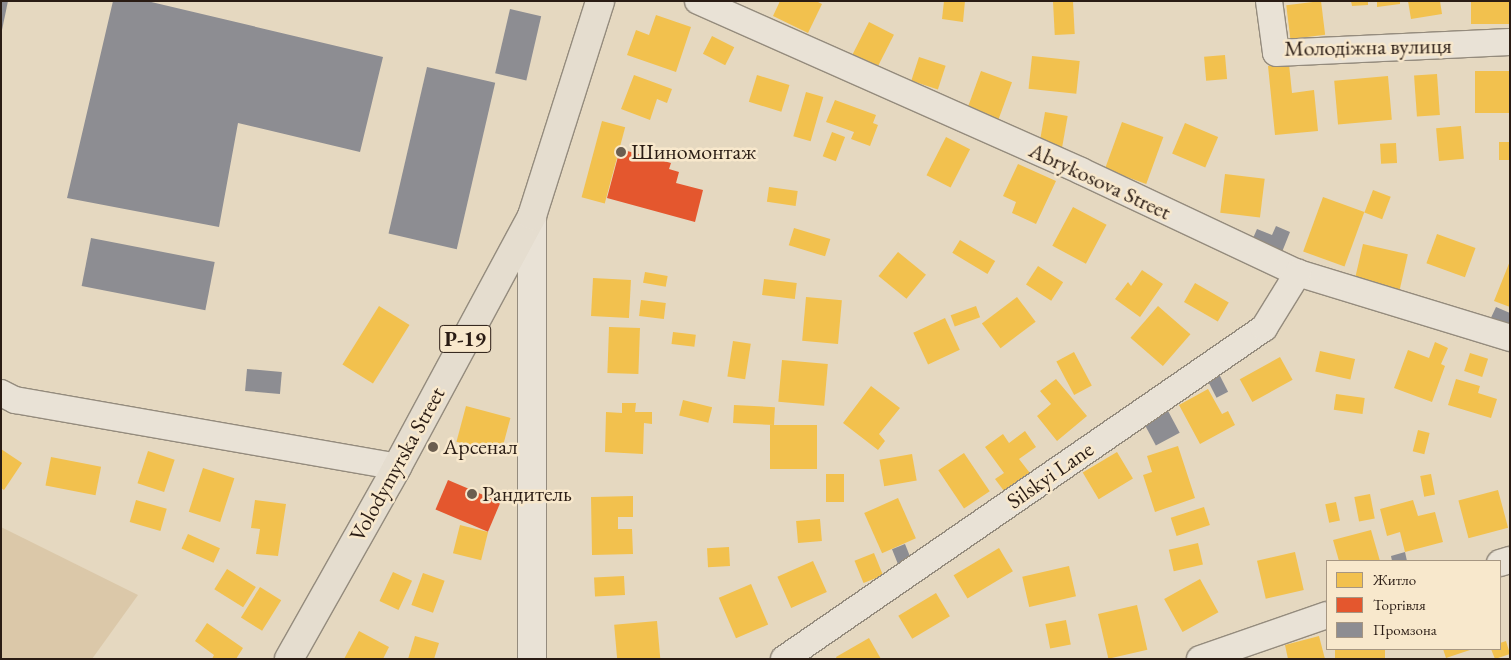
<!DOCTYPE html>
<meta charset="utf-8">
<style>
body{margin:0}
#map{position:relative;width:1511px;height:660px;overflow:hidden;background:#e5d8c0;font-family:"EB Garamond",serif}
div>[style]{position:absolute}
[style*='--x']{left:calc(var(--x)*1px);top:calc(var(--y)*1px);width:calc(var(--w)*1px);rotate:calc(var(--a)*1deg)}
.green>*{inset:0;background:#dbc8a9}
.homes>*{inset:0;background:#f2c14e;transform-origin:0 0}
.shops>*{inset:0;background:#e4572e;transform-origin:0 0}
.industry>*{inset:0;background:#8d8d92;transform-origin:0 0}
.roads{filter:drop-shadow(1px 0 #948b7d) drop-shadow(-1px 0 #948b7d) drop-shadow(0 1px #948b7d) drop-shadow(0 -1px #948b7d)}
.minor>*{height:26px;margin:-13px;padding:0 13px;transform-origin:13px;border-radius:13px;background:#e9e2d6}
.tertiary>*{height:28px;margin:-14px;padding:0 14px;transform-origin:14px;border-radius:14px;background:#e9e2d6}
.primary>*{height:28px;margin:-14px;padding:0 14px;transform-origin:14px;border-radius:14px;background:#e5ddcf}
.dots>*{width:14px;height:14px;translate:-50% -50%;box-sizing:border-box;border:2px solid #f8e8cc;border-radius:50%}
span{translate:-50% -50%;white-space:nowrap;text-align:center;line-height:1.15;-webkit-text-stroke:5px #f8e8cc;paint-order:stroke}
.shield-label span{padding:1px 4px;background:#f8e8cc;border:1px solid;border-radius:4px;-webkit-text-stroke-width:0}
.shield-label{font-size:21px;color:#2a1c14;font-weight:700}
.street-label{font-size:22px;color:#2a1c14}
.poi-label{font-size:22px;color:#2a1c14}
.left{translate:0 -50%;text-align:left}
.frame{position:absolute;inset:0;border:2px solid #2a1c14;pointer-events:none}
.legend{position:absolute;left:1326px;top:560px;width:175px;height:90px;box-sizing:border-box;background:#f8e8cc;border:1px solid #a69682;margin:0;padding:6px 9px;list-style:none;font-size:15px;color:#2a1c14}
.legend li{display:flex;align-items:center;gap:10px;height:25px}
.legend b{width:25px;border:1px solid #a69682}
</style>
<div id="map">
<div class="green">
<div style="clip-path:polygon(1px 527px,138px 595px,92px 659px,1px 659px)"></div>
</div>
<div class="homes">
<div style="clip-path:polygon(780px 1px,816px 1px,822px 4px,808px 33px,773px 16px)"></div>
<div style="clip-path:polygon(944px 1px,965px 1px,963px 22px,942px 19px)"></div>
<div style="left:1073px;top:1px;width:33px;height:20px;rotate:87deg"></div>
<div style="left:1321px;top:1px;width:34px;height:35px;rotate:83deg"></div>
<div style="clip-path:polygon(1351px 1px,1368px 1px,1368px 5px,1352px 6px)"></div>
<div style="clip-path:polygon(1377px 1px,1400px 1px,1400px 4px,1377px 7px)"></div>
<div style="clip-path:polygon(1408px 1px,1440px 1px,1442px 14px,1411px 19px)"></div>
<div style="left:1471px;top:1px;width:39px;height:23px"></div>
<div style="clip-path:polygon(656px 15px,691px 27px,676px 72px,627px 55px,636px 30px,649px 35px)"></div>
<div style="left:869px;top:22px;width:28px;height:42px;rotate:27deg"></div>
<div style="left:712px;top:36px;width:25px;height:20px;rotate:27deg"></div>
<div style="left:1225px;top:55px;width:24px;height:21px;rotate:85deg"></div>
<div style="left:1032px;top:56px;width:48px;height:33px;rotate:6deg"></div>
<div style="left:919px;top:57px;width:28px;height:25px;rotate:18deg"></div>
<div style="clip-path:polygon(1289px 64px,1292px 93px,1314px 90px,1318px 131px,1275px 135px,1268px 66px)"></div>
<div style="left:981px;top:71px;width:33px;height:46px;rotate:20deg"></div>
<div style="left:1510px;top:71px;width:42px;height:35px;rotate:90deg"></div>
<div style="left:1437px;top:74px;width:41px;height:23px;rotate:86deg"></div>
<div style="clip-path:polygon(634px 75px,672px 89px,667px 103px,657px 99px,650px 120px,621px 109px)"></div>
<div style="left:757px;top:75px;width:34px;height:28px;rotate:17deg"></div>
<div style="left:1388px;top:76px;width:44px;height:54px;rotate:85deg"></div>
<div style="left:806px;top:92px;width:18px;height:46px;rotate:16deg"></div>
<div style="clip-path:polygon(835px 100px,876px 115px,873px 123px,878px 125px,870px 146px,851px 139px,854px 132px,826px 122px)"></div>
<div style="left:1045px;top:112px;width:23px;height:32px;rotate:10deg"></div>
<div style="left:602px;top:121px;width:24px;height:79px;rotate:15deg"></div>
<div style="left:1122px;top:122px;width:44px;height:50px;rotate:20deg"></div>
<div style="left:1185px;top:123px;width:36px;height:33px;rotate:23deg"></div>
<div style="left:1461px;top:126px;width:33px;height:25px;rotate:85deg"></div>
<div style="left:832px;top:132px;width:14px;height:26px;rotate:21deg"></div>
<div style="left:946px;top:137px;width:27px;height:43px;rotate:27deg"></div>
<div style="left:1510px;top:142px;width:18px;height:11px;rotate:90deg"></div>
<div style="left:1396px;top:143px;width:20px;height:16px;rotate:87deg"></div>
<div style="clip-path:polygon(1018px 164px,1056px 181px,1036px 224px,1012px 213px,1016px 202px,1003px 196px)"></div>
<div style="left:1225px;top:174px;width:40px;height:39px;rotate:7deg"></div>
<div style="left:769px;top:187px;width:29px;height:15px;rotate:8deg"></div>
<div style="left:1373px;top:190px;width:19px;height:24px;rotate:21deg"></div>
<div style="left:1323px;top:197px;width:44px;height:58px;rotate:20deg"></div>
<div style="left:1073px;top:207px;width:38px;height:44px;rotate:28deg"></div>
<div style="left:794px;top:228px;width:38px;height:18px;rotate:17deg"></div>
<div style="left:1437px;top:234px;width:41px;height:31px;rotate:20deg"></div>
<div style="left:960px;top:240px;width:41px;height:15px;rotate:31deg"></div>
<div style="left:1363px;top:244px;width:46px;height:37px;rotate:13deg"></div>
<div style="left:898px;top:252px;width:36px;height:31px;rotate:39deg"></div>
<div style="clip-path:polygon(1510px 261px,1510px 307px,1494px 301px)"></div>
<div style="left:1038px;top:266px;width:30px;height:22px;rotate:33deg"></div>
<div style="clip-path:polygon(1142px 270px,1163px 284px,1140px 317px,1115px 299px,1128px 282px,1131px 286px)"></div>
<div style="left:645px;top:272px;width:23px;height:11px;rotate:10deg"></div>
<div style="left:593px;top:278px;width:38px;height:38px;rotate:3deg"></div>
<div style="left:764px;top:279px;width:33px;height:16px;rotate:7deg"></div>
<div style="left:1195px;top:283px;width:39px;height:22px;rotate:30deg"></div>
<div style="left:806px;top:297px;width:36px;height:44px;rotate:5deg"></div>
<div style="left:1017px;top:297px;width:31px;height:44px;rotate:53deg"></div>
<div style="left:641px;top:300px;width:25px;height:16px;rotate:7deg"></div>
<div style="left:379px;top:306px;width:36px;height:69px;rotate:32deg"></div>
<div style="left:976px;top:306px;width:12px;height:27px;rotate:70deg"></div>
<div style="left:1158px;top:306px;width:43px;height:42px;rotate:41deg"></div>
<div style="left:945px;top:318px;width:35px;height:35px;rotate:65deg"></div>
<div style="left:609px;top:327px;width:31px;height:46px;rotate:2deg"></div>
<div style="left:673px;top:332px;width:23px;height:12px;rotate:7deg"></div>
<div style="left:733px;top:341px;width:18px;height:36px;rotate:9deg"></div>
<div style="clip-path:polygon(1435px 342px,1448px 348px,1441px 364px,1445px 366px,1432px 402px,1394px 388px,1408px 350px,1429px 358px)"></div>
<div style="left:1320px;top:351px;width:36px;height:21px;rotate:13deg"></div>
<div style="left:1074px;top:352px;width:38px;height:20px;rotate:62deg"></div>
<div style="left:1470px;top:353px;width:19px;height:19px;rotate:18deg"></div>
<div style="left:1280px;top:357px;width:26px;height:46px;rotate:61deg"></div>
<div style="left:782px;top:360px;width:46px;height:42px;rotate:5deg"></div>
<div style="clip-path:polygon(1056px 379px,1087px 416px,1057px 441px,1037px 416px,1051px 404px,1040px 391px)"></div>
<div style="clip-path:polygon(1456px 379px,1480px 386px,1478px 393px,1497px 399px,1491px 418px,1448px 405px)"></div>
<div style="clip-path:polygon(871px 386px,900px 408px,879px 434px,885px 441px,878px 450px,843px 423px)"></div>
<div style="clip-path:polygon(1208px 389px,1222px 414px,1228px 411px,1235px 425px,1200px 444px,1179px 405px)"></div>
<div style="left:1336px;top:394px;width:29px;height:16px;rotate:8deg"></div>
<div style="left:683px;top:400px;width:30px;height:16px;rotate:14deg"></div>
<div style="clip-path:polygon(622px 403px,636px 403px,635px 412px,652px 412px,652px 424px,644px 423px,643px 454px,605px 452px,606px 412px,622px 413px)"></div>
<div style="left:734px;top:405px;width:41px;height:18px;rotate:3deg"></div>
<div style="left:466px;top:406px;width:46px;height:37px;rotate:15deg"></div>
<div style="left:770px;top:425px;width:47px;height:44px"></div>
<div style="left:1418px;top:430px;width:12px;height:22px;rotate:14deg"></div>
<div style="clip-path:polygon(1025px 431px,1036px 447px,1019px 459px,1033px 477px,1007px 495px,995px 479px,1004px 473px,985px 447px,1003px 434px,1009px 443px)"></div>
<div style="clip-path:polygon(1178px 446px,1195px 498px,1155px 512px,1143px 475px,1152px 472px,1147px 456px)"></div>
<div style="clip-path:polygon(1px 449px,22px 463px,4px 490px,1px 488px)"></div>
<div style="left:148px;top:451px;width:28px;height:34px;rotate:18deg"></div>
<div style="left:1117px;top:452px;width:31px;height:40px;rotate:59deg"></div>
<div style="left:964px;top:453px;width:46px;height:31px;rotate:56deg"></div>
<div style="left:912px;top:454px;width:27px;height:33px;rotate:80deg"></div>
<div style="left:51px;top:457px;width:51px;height:29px;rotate:11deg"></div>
<div style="left:203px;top:468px;width:33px;height:46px;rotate:18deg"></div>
<div style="left:826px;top:474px;width:18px;height:28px"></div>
<div style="left:1431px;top:474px;width:21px;height:11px;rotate:79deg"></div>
<div style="left:1498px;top:490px;width:39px;height:41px;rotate:75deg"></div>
<div style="left:1370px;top:494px;width:25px;height:16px;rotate:79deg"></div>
<div style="clip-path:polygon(633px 496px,633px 517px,618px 517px,618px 529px,632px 529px,633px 554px,592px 555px,591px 497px)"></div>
<div style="left:898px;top:498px;width:44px;height:37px;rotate:66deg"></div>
<div style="left:136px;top:500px;width:32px;height:23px;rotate:16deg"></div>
<div style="clip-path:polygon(255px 500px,286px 504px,278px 556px,256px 554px,260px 529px,251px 528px)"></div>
<div style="clip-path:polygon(1413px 500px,1418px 516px,1435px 512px,1443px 542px,1405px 552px,1400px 532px,1387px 536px,1380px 509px)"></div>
<div style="left:1336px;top:502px;width:19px;height:11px;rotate:78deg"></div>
<div style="left:1204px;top:507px;width:19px;height:35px;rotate:72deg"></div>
<div style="left:820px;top:519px;width:22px;height:24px;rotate:85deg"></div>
<div style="left:460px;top:525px;width:29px;height:29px;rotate:14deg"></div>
<div style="clip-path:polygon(1371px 530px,1380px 561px,1339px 561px,1333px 540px)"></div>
<div style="left:188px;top:534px;width:35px;height:16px;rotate:24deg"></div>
<div style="left:1198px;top:543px;width:22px;height:30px;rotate:77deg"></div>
<div style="left:729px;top:547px;width:19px;height:22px;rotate:87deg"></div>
<div style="left:999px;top:548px;width:27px;height:53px;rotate:59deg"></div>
<div style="left:1295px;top:552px;width:39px;height:39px;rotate:77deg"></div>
<div style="left:874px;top:553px;width:24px;height:21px;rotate:68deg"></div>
<div style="left:813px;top:561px;width:34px;height:39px;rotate:66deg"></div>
<div style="left:1069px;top:566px;width:31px;height:48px;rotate:77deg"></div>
<div style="left:227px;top:569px;width:34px;height:24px;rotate:32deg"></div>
<div style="left:393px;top:572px;width:21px;height:32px;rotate:25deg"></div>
<div style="left:423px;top:573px;width:23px;height:34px;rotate:20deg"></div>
<div style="left:624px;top:576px;width:19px;height:30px;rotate:87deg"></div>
<div style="left:1200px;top:579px;width:38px;height:41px;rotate:61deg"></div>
<div style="left:751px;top:584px;width:44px;height:35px;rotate:67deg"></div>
<div style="left:260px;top:587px;width:25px;height:36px;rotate:32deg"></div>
<div style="left:936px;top:593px;width:27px;height:44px;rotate:59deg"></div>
<div style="left:1137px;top:605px;width:46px;height:40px;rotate:77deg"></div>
<div style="left:1066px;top:620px;width:25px;height:21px;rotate:79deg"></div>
<div style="left:657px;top:621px;width:38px;height:43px;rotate:85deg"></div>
<div style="clip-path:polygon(207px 623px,243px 648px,236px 659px,212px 659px,214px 655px,195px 641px)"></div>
<div style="clip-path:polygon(359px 631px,389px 647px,383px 659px,344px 659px)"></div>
<div style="clip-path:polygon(415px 636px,439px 643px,434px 659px,408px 659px)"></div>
<div style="clip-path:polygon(1319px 636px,1325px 659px,1288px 659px,1285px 645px)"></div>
<div style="clip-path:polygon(869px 638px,881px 659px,837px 659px,836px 657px)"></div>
<div style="clip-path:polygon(1506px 641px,1510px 654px,1495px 659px,1491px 649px,1500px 649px,1500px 643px)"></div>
<div style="left:1335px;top:649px;width:50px;height:10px"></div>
<div style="clip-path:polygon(1443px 649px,1473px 649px,1446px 658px)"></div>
</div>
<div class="shops">
<div style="clip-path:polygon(620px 149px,671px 163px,669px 169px,679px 172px,676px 183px,703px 190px,695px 222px,607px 198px)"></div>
<div style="left:448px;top:480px;width:57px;height:32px;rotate:23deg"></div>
</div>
<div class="industry">
<div style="clip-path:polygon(1px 1px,8px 1px,2px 30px,1px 30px)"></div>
<div style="clip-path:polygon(113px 1px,147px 1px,383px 57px,360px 152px,238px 123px,219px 227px,67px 198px)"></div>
<div style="left:510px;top:9px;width:32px;height:66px;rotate:13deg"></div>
<div style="left:427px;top:67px;width:70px;height:171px;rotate:13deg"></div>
<div style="clip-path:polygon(1276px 226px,1290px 232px,1280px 257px,1250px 245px,1257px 229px,1272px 235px)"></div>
<div style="left:91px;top:238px;width:126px;height:49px;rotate:11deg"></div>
<div style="clip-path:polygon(1496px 307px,1510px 313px,1510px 331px,1489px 322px)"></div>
<div style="left:247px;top:369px;width:35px;height:22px;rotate:5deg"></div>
<div style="left:1219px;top:374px;width:20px;height:13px;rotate:63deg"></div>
<div style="left:1167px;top:409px;width:27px;height:27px;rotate:62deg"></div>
<div style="left:905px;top:544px;width:18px;height:14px;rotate:68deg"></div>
<div style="clip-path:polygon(1405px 552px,1407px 561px,1392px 561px,1391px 556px)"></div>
</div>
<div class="roads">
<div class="minor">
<div style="--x:698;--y:1;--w:419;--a:23.9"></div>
<div style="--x:1081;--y:171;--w:240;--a:25.2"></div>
<div style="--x:1298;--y:273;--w:222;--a:17"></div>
<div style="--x:1269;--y:1;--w:52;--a:82.3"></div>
<div style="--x:1276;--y:53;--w:234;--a:-2.7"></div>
<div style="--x:1;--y:393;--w:16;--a:27"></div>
<div style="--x:15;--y:400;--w:388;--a:9.9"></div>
<div style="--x:1500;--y:563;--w:10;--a:-17"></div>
<div style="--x:784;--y:659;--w:583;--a:-34.59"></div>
<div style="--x:1264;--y:328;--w:65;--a:-58.3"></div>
<div style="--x:1200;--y:659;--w:134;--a:-19.1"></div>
</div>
<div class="tertiary">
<div style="--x:532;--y:216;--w:443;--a:90"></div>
</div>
<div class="primary">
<div style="--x:289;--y:659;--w:220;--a:-60.6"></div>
<div style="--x:397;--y:467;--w:285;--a:-61.7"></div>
<div style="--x:532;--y:216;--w:225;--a:-72.4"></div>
</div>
</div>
<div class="dots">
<div style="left:621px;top:152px;background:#6b5e50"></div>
<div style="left:433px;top:447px;background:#6b5e50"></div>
<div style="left:472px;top:494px;background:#6b5e50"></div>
</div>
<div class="shield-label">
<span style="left:465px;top:339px">Р-19</span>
</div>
<div class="street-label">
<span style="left:1368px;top:47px;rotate:-1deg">Молодіжна вулиця</span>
<span style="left:1100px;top:181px;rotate:25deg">Abrykosova Street</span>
<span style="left:397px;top:464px;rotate:-61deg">Volodymyrska Street</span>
<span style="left:1050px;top:475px;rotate:-35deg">Silskyi Lane</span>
</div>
<div class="poi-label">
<span class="left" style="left:631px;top:152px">Шиномонтаж</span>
<span class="left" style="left:443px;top:447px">Арсенал</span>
<span class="left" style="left:482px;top:494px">Рандитель</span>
</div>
<div class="frame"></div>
<ul class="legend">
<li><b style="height:14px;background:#f2c14e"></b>Житло</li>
<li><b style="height:14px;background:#e4572e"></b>Торгівля</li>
<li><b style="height:14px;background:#8d8d92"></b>Промзона</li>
</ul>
</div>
